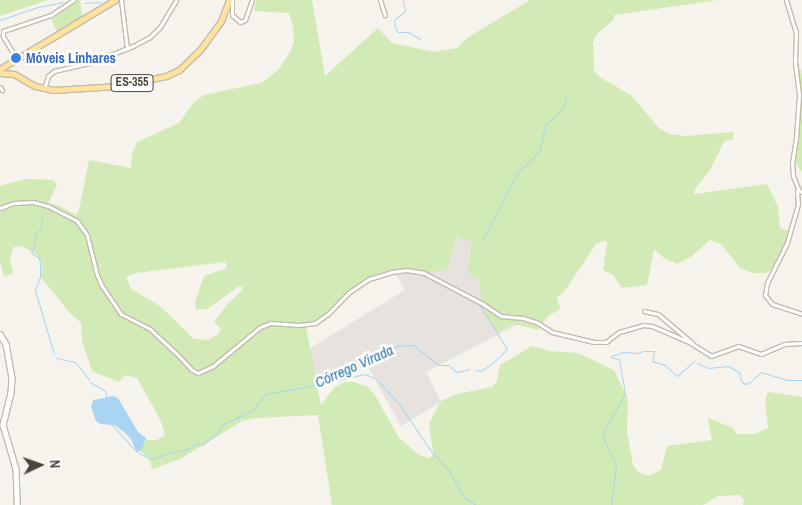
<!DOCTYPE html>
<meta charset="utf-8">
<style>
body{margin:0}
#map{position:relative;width:802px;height:505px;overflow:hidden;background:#f6f3ec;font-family:"Archivo Narrow",sans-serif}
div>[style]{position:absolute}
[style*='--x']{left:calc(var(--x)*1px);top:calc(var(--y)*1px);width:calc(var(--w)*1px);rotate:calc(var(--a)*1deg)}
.industrial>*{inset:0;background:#e6e2dd}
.green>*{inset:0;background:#d2eab5}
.water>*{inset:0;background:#a9d4f2}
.stream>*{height:1px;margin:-0.5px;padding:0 0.5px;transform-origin:0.5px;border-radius:0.5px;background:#a9d4f2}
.roads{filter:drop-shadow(1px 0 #c2bbae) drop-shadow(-1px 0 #c2bbae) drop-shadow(0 1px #c2bbae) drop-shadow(0 -1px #c2bbae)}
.minor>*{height:3px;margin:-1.5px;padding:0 1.5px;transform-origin:1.5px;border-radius:1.5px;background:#fff}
.tertiary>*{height:4.5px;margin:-2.25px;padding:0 2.25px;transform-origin:2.25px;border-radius:2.25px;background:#fff}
.primary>*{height:5px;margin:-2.5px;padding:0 2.5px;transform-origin:2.5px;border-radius:2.5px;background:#ffe39c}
.dots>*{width:14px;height:14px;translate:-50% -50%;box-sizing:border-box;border:2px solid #fff;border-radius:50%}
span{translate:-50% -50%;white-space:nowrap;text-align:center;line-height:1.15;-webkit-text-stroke:5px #fff;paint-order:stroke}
.shield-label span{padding:1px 4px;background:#fff;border:1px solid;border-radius:4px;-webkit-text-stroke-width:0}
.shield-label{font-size:12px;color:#4b4439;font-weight:700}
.shop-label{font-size:14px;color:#366cbe;font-weight:700}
.left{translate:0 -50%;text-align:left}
.water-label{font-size:15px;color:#2e7ab2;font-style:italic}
.north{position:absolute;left:15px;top:440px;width:50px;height:50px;-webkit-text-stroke:4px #fff;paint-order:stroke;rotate:87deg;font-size:14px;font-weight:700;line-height:20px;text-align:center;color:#4b4439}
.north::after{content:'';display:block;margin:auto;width:18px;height:22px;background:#4b4439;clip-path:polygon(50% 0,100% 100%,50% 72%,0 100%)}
</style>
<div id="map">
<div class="industrial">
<div style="clip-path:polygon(472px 225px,520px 323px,426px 372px,441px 402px,401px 426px,365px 361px,313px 390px,294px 358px,405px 290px,393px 268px)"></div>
</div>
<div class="green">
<div style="clip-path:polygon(0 0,48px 0,0 16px)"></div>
<div style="clip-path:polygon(78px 0,80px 0,83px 19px,58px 34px,51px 20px)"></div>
<div style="clip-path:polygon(evenodd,256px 0,312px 0,325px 76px,378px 28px,392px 43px,434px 52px,457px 48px,467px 38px,530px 0,718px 0,614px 15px,614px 19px,596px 35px,593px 42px,594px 71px,601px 78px,631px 95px,659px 128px,670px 134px,685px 136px,734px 132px,733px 139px,724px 141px,710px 170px,695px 189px,694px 194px,767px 184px,778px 207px,780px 228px,789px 231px,776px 267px,766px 273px,752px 273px,740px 268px,721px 244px,710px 240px,691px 257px,677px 264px,663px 257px,654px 249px,647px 285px,622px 288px,613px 275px,603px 270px,607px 244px,607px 241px,604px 241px,596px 244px,564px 292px,557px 297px,560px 309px,548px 316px,538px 330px,514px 324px,496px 332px,482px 306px,479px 278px,470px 278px,472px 273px,468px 272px,472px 241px,456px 237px,447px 269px,428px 273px,408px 271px,376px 278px,347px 298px,324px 321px,315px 326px,306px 327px,321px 405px,334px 388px,344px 382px,354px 382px,368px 387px,376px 397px,399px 438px,419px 455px,428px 458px,432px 456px,433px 452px,429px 424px,441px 401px,457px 394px,492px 387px,497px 381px,500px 365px,532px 346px,550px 351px,578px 353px,614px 370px,628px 399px,627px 432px,633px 465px,638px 472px,648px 476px,661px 470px,667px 446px,712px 440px,708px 418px,733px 428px,736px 434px,755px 434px,768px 428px,765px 400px,768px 392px,802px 397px,802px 505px,743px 505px,744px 500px,740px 495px,718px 496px,703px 505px,332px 505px,318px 415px,256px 418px,242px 421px,180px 459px,152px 469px,150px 460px,140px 451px,146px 438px,147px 440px,157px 440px,165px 435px,161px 421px,137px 378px,125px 375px,119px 382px,92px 371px,82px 341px,81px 323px,69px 312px,40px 276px,42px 265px,37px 255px,22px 246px,14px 247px,10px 257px,13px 273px,4px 277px,0 261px,0 186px,26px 179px,53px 180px,57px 185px,48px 203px,60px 206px,76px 215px,79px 210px,89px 160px,131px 168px,132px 154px,137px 142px,179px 123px,193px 103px,204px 95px,261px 83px,278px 70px,290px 52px,294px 41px,293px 27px,289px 13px,254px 11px,256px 0,225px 262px,227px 268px,204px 276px,195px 302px,196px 310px,207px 309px,239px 286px,242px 287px,242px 290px,227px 305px,214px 322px,221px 329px,218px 334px,209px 340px,194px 339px,160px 306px,131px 289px,126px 277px,136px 273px,225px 262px)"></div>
<div style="clip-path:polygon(796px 56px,798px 56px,797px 58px,802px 75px,802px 172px,795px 163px,800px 96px)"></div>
</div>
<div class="water">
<div style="clip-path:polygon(113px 396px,118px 398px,138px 432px,146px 438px,142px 449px,137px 453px,131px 439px,124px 432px,114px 425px,100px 424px,96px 421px,91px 407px,93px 400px)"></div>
</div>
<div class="stream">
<div style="--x:403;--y:0;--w:11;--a:80"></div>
<div style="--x:405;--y:11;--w:14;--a:141"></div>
<div style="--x:394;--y:20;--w:8;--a:83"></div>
<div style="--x:395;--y:28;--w:5;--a:53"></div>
<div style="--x:398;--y:32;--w:10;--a:0"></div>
<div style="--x:408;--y:32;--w:14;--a:30"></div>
<div style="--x:84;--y:3;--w:17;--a:-3"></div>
<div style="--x:0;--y:20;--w:40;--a:-18.9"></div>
<div style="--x:38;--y:7;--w:25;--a:-11"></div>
<div style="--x:42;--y:218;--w:11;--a:100"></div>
<div style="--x:40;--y:229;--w:7;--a:135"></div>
<div style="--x:35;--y:234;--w:15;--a:94"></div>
<div style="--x:34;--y:249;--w:5;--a:127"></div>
<div style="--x:31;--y:253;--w:9;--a:32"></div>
<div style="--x:39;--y:258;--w:5;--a:79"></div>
<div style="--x:40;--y:263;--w:14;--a:90"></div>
<div style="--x:40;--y:277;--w:14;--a:111"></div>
<div style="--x:35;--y:290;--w:67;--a:73.5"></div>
<div style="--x:482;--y:241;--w:76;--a:-62.8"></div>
<div style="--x:517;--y:173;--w:25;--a:-43"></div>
<div style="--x:535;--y:156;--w:9;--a:-54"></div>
<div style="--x:540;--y:149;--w:25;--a:-78"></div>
<div style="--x:545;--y:125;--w:23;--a:-43"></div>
<div style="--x:562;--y:109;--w:12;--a:-70"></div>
<div style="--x:611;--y:356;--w:13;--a:-18"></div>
<div style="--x:623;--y:352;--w:15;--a:4"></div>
<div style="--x:638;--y:353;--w:5;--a:-22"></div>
<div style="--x:643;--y:351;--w:11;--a:0"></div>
<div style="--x:654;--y:351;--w:10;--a:101"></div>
<div style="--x:652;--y:361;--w:14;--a:17"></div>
<div style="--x:665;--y:365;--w:16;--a:43"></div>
<div style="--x:677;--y:376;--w:23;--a:-41"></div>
<div style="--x:610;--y:357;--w:9;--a:13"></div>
<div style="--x:619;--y:359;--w:36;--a:80"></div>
<div style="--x:625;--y:394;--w:46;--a:119.9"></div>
<div style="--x:602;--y:434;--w:34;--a:66"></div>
<div style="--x:616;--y:465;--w:40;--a:97.1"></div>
<div style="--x:56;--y:358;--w:19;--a:12"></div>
<div style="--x:75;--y:362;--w:22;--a:51"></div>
<div style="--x:697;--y:363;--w:12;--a:24"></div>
<div style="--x:708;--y:368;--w:20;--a:-6"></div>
<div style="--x:728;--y:366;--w:13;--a:29"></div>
<div style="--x:739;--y:372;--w:9;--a:77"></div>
<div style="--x:741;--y:381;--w:5;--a:37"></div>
<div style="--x:745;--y:384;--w:4;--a:-14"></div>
<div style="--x:749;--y:383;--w:16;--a:-43"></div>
<div style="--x:761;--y:372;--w:28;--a:17"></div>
<div style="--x:788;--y:380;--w:14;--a:0"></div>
<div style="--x:475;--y:370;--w:6;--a:9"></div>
<div style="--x:481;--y:371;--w:14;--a:-34"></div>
<div style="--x:493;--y:363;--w:20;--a:-45"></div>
<div style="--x:507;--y:349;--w:53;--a:-121.9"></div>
<div style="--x:90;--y:382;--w:17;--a:31"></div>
<div style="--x:105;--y:391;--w:7;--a:74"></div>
<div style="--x:325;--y:383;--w:41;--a:-12.7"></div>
<div style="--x:365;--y:374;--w:12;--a:24"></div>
<div style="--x:376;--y:379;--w:34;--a:47"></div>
<div style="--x:399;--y:404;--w:57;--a:55.8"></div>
<div style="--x:431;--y:451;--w:25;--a:47"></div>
<div style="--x:448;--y:469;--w:31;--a:61"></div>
<div style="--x:463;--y:496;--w:16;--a:35"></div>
<div style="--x:110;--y:423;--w:37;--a:47"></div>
<div style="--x:138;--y:453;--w:14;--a:25"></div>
<div style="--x:151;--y:459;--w:21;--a:-19"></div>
<div style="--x:171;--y:452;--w:15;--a:-8"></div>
<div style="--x:186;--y:450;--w:13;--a:-32"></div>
<div style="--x:197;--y:443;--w:5;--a:22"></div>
<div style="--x:202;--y:445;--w:20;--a:-37"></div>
<div style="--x:218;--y:433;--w:9;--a:-69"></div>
<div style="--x:221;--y:425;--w:35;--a:-25"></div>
<div style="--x:253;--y:410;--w:20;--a:-53"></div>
<div style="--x:265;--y:394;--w:52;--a:-10"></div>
<div style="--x:316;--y:385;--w:90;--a:-25.7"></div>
<div style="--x:397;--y:346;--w:16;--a:-4"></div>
<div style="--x:413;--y:345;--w:33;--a:38"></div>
<div style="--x:439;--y:365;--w:10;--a:0"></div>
<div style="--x:449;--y:365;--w:10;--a:45"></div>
<div style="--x:456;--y:372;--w:14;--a:-12"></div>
</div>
<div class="roads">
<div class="minor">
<div style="--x:121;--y:0;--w:48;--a:82.9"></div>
<div style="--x:232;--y:0;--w:15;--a:90"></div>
<div style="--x:232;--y:15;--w:11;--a:41"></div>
<div style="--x:240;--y:22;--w:5;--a:-22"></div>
<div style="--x:245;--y:20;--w:21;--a:-71"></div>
<div style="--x:380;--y:0;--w:16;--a:72"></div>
<div style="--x:786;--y:0;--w:34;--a:73"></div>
<div style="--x:796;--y:32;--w:30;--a:92"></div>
<div style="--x:795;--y:62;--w:33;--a:83"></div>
<div style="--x:799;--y:95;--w:43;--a:94"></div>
<div style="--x:796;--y:138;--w:24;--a:99"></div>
<div style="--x:792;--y:162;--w:14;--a:86"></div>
<div style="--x:793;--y:176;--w:16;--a:68"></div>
<div style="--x:799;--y:191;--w:3;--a:18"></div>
<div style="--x:16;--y:58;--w:26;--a:-121"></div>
<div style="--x:3;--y:36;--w:5;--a:-90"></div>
<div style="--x:3;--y:31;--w:51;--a:-18.4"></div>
<div style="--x:51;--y:15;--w:27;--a:-34"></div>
<div style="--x:0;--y:87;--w:4;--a:56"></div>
<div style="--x:44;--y:89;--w:14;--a:-73"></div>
<div style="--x:48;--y:76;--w:8;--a:-40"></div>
<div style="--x:54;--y:71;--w:39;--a:-13"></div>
<div style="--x:92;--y:62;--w:44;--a:-21.3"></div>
<div style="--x:133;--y:46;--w:19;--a:-28"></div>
<div style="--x:150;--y:37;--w:14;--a:-45"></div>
<div style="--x:160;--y:27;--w:31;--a:-59"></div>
<div style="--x:797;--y:191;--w:13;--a:86"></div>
<div style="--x:798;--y:204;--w:41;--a:105.8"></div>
<div style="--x:787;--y:243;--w:45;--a:116.6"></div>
<div style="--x:767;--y:283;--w:12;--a:99"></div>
<div style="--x:765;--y:295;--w:11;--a:52"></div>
<div style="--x:772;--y:304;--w:32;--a:18"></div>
<div style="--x:0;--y:208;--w:15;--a:-20"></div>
<div style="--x:14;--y:203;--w:19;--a:-3"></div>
<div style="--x:33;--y:202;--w:16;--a:15"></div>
<div style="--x:48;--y:206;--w:33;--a:27"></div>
<div style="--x:77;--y:221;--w:17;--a:54"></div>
<div style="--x:87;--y:235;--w:41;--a:76"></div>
<div style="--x:97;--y:275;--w:12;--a:66"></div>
<div style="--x:102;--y:286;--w:34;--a:56"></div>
<div style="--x:121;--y:314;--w:33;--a:27"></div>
<div style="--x:150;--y:329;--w:35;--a:43"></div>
<div style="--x:176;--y:353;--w:23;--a:47"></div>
<div style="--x:192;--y:370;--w:7;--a:27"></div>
<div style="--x:198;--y:373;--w:17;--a:-25"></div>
<div style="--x:213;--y:366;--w:61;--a:-39.7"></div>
<div style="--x:260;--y:327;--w:12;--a:-20"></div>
<div style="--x:271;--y:323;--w:28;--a:4"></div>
<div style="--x:299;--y:325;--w:16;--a:-7"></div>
<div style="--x:315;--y:323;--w:16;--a:-35"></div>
<div style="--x:328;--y:314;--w:29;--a:-46"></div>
<div style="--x:348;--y:293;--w:25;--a:-34"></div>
<div style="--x:369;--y:279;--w:24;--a:-17"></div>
<div style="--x:392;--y:272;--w:14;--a:-8"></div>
<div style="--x:406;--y:270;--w:18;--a:9"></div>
<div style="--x:424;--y:273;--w:67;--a:27.7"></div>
<div style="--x:483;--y:304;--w:22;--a:34"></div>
<div style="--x:501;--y:316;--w:22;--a:5"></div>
<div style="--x:523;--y:318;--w:16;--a:18"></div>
<div style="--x:538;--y:323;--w:17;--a:33"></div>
<div style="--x:552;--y:332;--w:43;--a:13.4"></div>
<div style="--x:594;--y:342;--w:12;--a:0"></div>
<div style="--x:606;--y:342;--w:16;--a:-38"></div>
<div style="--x:619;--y:332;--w:25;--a:-16"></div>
<div style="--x:643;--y:325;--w:9;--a:6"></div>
<div style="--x:652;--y:326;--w:40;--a:23.4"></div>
<div style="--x:689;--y:342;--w:26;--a:32"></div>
<div style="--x:711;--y:356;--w:29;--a:-20"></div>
<div style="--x:738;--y:346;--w:24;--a:19"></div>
<div style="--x:761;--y:354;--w:25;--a:-23"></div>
<div style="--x:784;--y:344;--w:18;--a:-3"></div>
<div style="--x:644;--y:311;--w:14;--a:12"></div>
<div style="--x:658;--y:314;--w:45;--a:40.5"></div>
</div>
<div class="tertiary">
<div style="--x:0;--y:334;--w:12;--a:59"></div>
<div style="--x:6;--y:344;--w:35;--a:80"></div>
<div style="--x:12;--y:378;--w:15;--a:94"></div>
<div style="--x:11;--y:393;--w:33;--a:104"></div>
<div style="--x:3;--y:425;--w:46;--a:73.5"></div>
<div style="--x:16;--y:469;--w:36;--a:88"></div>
</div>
<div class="primary">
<div style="--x:0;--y:69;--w:134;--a:-31"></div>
<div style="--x:0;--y:73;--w:14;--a:4"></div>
<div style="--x:14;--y:74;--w:24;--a:30"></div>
<div style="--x:35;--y:86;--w:19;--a:12"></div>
<div style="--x:54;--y:90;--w:63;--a:-3.6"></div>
<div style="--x:117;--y:86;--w:50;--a:-11.5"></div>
<div style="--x:166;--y:76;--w:14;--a:-25"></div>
<div style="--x:179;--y:70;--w:29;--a:-44"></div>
<div style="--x:200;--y:50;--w:36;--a:-54"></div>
<div style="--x:221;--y:21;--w:22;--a:-69"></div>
</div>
</div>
<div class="dots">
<div style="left:16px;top:58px;background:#3f7fe0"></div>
</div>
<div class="shield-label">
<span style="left:132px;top:83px">ES-355</span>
</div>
<div class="shop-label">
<span class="left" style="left:26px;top:58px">Móveis Linhares</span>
</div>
<div class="water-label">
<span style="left:354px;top:366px;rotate:-24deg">Córrego Virada</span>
</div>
<div class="north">N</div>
</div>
